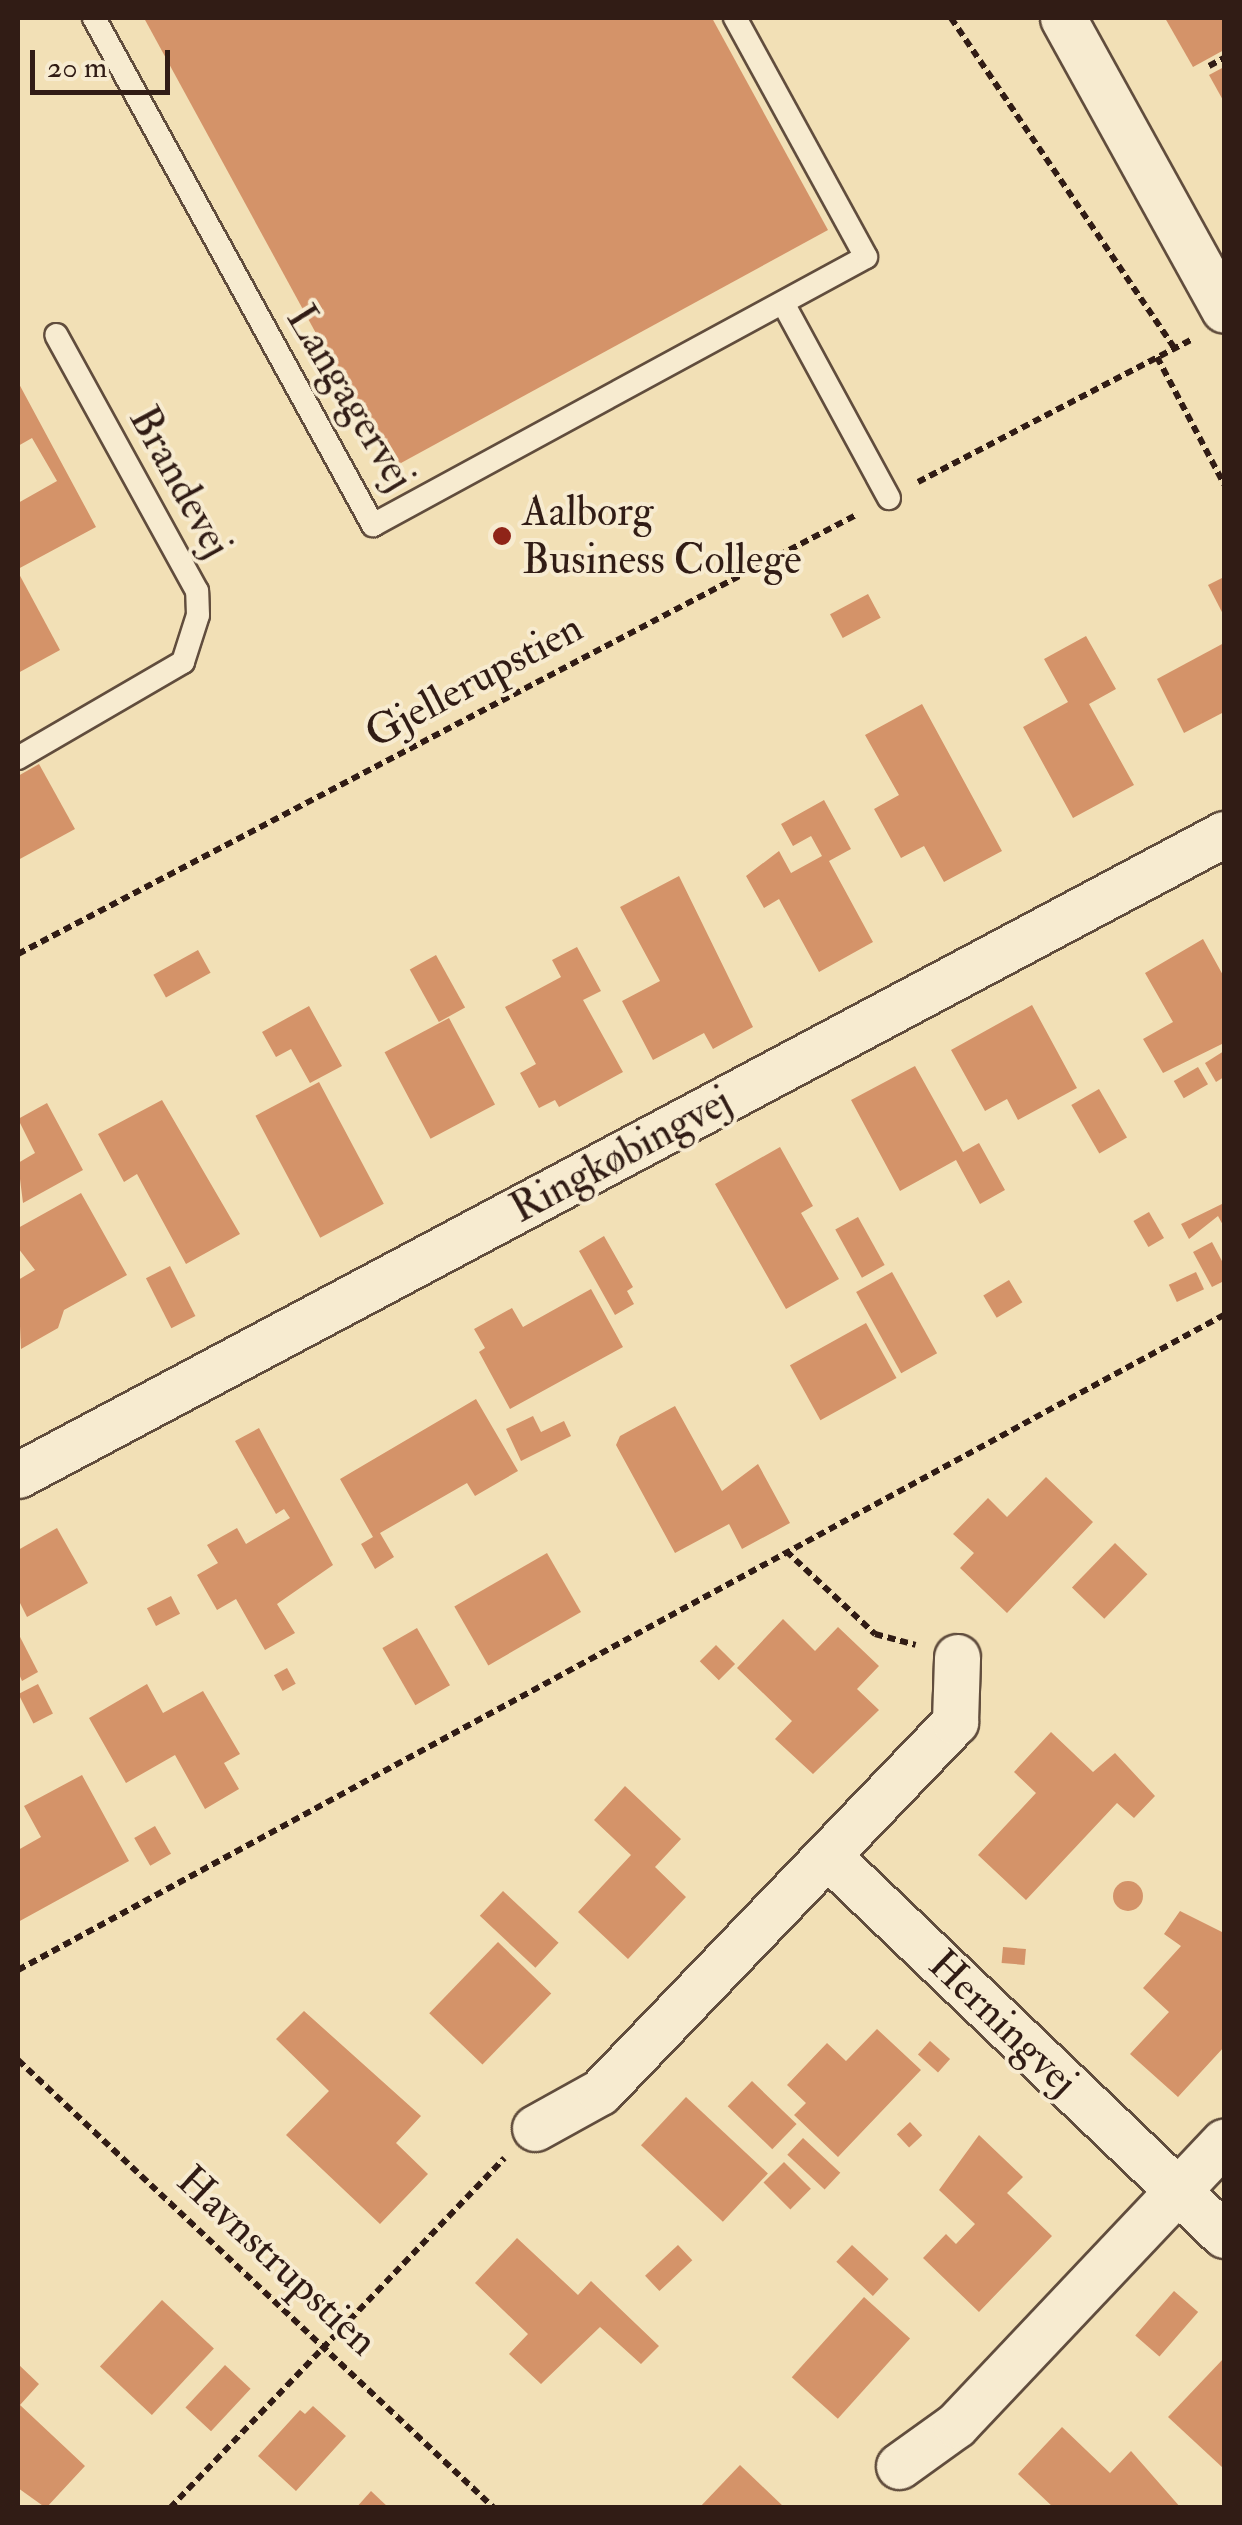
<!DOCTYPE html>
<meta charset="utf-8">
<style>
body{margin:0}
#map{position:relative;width:1242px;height:2525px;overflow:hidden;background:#f2e0b6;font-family:"IM FELL Double Pica",serif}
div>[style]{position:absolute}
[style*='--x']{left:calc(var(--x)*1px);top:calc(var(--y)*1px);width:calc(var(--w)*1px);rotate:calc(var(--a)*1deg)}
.building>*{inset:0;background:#d49369;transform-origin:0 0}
.round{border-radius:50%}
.path>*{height:6px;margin-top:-3px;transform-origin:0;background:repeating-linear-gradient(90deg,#311c15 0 8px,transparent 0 13px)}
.roads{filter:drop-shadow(2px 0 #614d3d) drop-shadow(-2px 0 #614d3d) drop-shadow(0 2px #614d3d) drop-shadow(0 -2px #614d3d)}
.lane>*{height:22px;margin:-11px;padding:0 11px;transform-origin:11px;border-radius:11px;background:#f7ebd0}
.street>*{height:45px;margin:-22.5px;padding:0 22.5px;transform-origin:22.5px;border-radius:22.5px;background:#f7ebd0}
.dots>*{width:28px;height:28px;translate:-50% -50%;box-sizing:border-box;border:5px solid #f7ebd0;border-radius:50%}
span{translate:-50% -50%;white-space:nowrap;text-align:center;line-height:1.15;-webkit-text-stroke:8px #f7ebd0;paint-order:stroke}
.street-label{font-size:42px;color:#311c15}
.poi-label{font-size:42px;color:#311c15}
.left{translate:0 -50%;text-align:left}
.frame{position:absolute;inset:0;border:20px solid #311c15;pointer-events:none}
.scale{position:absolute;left:30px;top:50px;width:140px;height:45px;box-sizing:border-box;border:5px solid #311c15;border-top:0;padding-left:12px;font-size:30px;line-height:35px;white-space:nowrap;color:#311c15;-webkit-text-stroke:8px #f7ebd0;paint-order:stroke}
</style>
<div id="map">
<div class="building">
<div style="clip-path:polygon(144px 18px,712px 18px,828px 230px,390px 469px)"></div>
<div style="clip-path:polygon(1165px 18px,1224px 18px,1224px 50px,1193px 67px)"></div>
<div style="clip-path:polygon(1224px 67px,1224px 102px,1209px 75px)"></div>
<div style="clip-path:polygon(18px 382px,96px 527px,18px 569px,18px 503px,57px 481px,32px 438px,18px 446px)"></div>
<div style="clip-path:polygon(18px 572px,60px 650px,18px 673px)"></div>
<div style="clip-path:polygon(1224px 577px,1224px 616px,1208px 585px)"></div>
<div style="left:868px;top:594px;width:27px;height:43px;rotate:62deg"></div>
<div style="clip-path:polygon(1086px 636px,1116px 689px,1089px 704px,1134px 785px,1073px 818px,1023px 727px,1068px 702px,1044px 659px)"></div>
<div style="clip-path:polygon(1224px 643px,1224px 712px,1184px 733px,1157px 679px)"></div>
<div style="clip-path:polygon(922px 704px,1002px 851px,944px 882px,924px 846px,901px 858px,874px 809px,899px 795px,865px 735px)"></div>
<div style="clip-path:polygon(39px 764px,75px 829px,18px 860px,18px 776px)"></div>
<div style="clip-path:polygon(824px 800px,851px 849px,829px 861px,873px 942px,819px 972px,779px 899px,764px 908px,746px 876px,779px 851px,791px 873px,822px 856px,811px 836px,793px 846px,781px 824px)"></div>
<div style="clip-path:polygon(679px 876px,753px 1027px,713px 1049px,704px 1033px,653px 1060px,622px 1001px,660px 981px,620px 907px)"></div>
<div style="clip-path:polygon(1203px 939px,1224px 977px,1224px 1043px,1163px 1073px,1143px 1039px,1173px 1022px,1145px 973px)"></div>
<div style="clip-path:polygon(577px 947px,601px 991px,583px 1000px,623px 1072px,559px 1107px,555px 1100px,539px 1108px,520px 1073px,536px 1064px,505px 1007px,561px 977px,552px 960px)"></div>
<div style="left:198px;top:950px;width:26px;height:51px;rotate:61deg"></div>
<div style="left:436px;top:955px;width:60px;height:30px;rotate:61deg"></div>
<div style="clip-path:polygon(1032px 1005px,1077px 1088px,1018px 1120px,1007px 1099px,985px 1111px,951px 1050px)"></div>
<div style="clip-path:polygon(309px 1006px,342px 1066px,310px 1083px,291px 1049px,276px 1057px,262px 1032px)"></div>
<div style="left:449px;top:1018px;width:98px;height:73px;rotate:62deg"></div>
<div style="clip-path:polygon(1224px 1051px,1224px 1077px,1216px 1082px,1205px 1063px)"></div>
<div style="clip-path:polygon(915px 1066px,963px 1152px,979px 1143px,1005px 1190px,980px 1204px,956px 1160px,900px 1191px,851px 1100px)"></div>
<div style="left:1198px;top:1067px;width:20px;height:28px;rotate:60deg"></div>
<div style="left:319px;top:1082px;width:138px;height:72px;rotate:62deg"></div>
<div style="left:1099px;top:1089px;width:56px;height:32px;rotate:60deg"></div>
<div style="clip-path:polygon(162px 1100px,240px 1234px,186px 1264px,137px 1174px,124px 1182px,98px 1134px)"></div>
<div style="clip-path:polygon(47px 1103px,83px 1170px,23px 1203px,18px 1163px,35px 1153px,18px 1119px)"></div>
<div style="clip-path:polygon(780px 1147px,813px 1206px,801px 1213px,839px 1279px,786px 1309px,715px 1184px)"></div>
<div style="clip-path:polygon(81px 1193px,127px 1275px,64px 1310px,58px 1328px,21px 1349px,18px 1280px,35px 1270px,18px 1248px,18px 1228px)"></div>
<div style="clip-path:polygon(1224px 1203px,1224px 1227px,1218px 1216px,1189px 1239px,1181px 1224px)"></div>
<div style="left:1149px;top:1212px;width:30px;height:18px;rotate:60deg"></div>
<div style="left:858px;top:1217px;width:55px;height:26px;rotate:61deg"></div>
<div style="clip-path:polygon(604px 1236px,633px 1287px,627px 1291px,634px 1304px,615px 1315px,579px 1251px)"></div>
<div style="clip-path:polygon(1212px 1242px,1224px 1265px,1224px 1281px,1212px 1287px,1193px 1252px)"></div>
<div style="left:170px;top:1266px;width:56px;height:27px;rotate:63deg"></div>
<div style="left:892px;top:1272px;width:93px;height:41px;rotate:61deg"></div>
<div style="left:1196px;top:1272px;width:19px;height:30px;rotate:65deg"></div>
<div style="left:1009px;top:1280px;width:26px;height:30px;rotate:59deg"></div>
<div style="clip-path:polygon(591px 1289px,623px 1347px,510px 1409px,479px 1352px,485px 1348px,474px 1329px,512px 1308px,523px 1327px)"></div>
<div style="left:866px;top:1323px;width:63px;height:87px;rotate:61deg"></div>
<div style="clip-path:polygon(476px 1399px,518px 1471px,475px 1496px,467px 1483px,380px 1533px,394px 1557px,375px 1569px,361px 1544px,373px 1537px,340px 1479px)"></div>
<div style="clip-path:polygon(675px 1406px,722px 1491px,758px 1464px,790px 1523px,742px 1549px,729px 1524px,675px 1553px,616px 1445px,620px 1436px)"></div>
<div style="clip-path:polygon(533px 1416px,541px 1432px,564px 1421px,571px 1436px,521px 1461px,506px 1429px)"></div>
<div style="clip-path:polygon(259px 1428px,333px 1565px,277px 1604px,295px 1633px,265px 1650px,236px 1599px,217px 1610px,197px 1575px,218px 1563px,207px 1545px,237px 1528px,246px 1544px,290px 1518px,284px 1509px,276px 1514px,235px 1441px)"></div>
<div style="clip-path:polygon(1046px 1477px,1093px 1522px,1007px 1613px,960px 1568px,974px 1553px,953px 1534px,988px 1498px,1007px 1517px)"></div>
<div style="clip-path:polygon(57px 1528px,88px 1583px,27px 1617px,18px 1599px,18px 1550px)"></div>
<div style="left:1115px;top:1543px;width:45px;height:62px;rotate:44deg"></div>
<div style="left:547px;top:1553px;width:68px;height:107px;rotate:60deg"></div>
<div style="left:171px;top:1596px;width:20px;height:27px;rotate:63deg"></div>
<div style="clip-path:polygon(783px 1619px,815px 1651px,838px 1627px,879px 1666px,857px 1689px,879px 1710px,813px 1774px,775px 1739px,792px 1721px,737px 1668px)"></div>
<div style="left:417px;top:1628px;width:66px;height:40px;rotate:60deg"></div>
<div style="clip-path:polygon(18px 1633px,38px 1672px,22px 1681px,18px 1672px)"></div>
<div style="left:716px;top:1645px;width:27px;height:23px;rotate:45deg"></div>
<div style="left:287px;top:1668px;width:18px;height:15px;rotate:61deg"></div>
<div style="left:38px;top:1684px;width:33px;height:22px;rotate:63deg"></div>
<div style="clip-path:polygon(147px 1684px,163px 1713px,203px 1691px,240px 1754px,224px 1763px,239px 1789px,205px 1809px,175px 1755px,126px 1783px,89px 1718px)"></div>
<div style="clip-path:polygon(1051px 1732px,1093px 1772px,1115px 1753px,1155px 1796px,1134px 1818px,1117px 1803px,1026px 1900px,978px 1855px,1036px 1793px,1014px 1772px)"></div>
<div style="clip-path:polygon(82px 1775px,129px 1861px,18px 1922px,18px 1850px,41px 1837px,24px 1806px)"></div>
<div style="clip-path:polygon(625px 1786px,681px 1839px,655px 1867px,686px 1897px,628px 1959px,578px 1912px,631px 1855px,594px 1820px)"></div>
<div style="left:155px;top:1826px;width:32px;height:24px;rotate:60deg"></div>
<div class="round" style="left:1113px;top:1881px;width:30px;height:30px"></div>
<div style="left:503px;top:1891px;width:76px;height:34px;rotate:43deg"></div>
<div style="clip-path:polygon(1180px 1911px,1224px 1933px,1224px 2047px,1178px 2097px,1130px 2054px,1169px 2012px,1143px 1988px,1181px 1946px,1164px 1934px)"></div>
<div style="left:498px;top:1942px;width:74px;height:99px;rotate:44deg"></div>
<div style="left:1003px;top:1947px;width:23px;height:16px;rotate:5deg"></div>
<div style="clip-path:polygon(304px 2011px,421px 2116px,396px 2143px,428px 2174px,380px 2224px,286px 2135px,329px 2091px,276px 2039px)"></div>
<div style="clip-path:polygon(877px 2029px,921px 2070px,838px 2157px,794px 2115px,806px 2103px,787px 2085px,827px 2043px,846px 2061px)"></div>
<div style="left:930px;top:2041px;width:27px;height:18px;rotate:42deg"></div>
<div style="left:752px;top:2081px;width:62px;height:35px;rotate:44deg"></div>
<div style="left:686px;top:2097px;width:112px;height:66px;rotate:43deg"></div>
<div style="left:910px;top:2122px;width:18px;height:18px;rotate:47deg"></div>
<div style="clip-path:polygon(979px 2135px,1023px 2177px,1007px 2193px,1052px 2236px,979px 2312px,923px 2258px,946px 2234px,956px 2244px,975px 2224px,939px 2190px)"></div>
<div style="left:803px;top:2138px;width:51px;height:23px;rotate:43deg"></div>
<div style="left:784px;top:2162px;width:38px;height:29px;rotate:45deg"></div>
<div style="clip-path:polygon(517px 2238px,578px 2295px,591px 2281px,659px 2346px,641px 2364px,600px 2327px,541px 2384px,509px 2354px,528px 2334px,475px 2283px)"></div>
<div style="left:678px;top:2245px;width:21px;height:45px;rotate:47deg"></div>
<div style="left:852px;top:2245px;width:50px;height:23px;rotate:43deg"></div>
<div style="left:1174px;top:2291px;width:32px;height:59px;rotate:41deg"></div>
<div style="left:864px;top:2297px;width:62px;height:108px;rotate:42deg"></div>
<div style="left:162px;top:2300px;width:71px;height:91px;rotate:43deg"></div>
<div style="clip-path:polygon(1224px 2358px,1224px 2466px,1223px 2468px,1168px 2417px)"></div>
<div style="clip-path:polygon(18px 2364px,39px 2384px,20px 2405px,85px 2466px,46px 2508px,18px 2488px)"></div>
<div style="left:225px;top:2365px;width:35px;height:58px;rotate:43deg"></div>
<div style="clip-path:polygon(313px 2406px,346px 2436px,296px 2491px,258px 2456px,300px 2410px,305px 2414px)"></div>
<div style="clip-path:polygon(1062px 2427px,1110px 2473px,1131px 2451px,1181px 2508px,1054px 2508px,1018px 2474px)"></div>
<div style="clip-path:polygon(740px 2465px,785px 2508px,699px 2508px)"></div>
<div style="clip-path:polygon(371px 2491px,389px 2508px,356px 2508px)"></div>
</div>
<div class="path">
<div style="--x:951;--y:18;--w:400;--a:55.9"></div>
<div style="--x:1209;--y:66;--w:17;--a:-28"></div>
<div style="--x:1157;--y:357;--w:144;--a:62.2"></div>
<div style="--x:918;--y:482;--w:308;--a:-27.5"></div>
<div style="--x:18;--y:954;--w:948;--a:-27.65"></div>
<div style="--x:786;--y:1551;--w:122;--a:43"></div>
<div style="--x:875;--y:1634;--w:42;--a:15"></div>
<div style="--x:18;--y:1970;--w:1372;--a:-28.51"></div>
<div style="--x:18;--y:2060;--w:654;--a:43.26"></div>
<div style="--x:170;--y:2508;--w:484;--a:-46.3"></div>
</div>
<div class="roads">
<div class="lane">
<div style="--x:94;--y:18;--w:579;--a:61.18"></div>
<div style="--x:373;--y:525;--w:561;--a:-28.53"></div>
<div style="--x:866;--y:257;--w:273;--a:-118.7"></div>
<div style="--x:783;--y:303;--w:222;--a:61.5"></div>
<div style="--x:18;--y:758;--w:191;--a:-30.2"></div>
<div style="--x:183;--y:662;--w:49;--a:-72.3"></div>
<div style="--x:198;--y:615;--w:24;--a:-92"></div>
<div style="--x:197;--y:591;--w:292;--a:-118.8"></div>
</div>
<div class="street">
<div style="--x:1063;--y:18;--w:333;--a:61.1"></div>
<div style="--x:18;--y:1475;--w:1366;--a:-27.99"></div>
<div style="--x:828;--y:1856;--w:548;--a:43.74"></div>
<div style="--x:535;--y:2128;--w:74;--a:-29"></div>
<div style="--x:600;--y:2092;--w:513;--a:-46.19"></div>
<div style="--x:955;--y:1722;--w:65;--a:-88.2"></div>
<div style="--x:899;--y:2466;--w:70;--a:-35.7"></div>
<div style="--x:956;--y:2425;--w:390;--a:-46.6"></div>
</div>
</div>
<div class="dots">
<div style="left:502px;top:536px;background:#8f2418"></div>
</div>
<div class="street-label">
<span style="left:350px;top:398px;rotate:59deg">Langagervej</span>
<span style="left:180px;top:482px;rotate:61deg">Brandevej</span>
<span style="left:474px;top:681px;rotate:-28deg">Gjellerupstien</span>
<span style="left:621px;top:1155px;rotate:-28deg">Ringkøbingvej</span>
<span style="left:1003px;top:2023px;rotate:44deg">Herningvej</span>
<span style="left:277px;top:2261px;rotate:43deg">Havnstrupstien</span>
</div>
<div class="poi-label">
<span class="left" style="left:522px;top:536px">Aalborg<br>Business College</span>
</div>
<div class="frame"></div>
<div class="scale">20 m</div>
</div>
